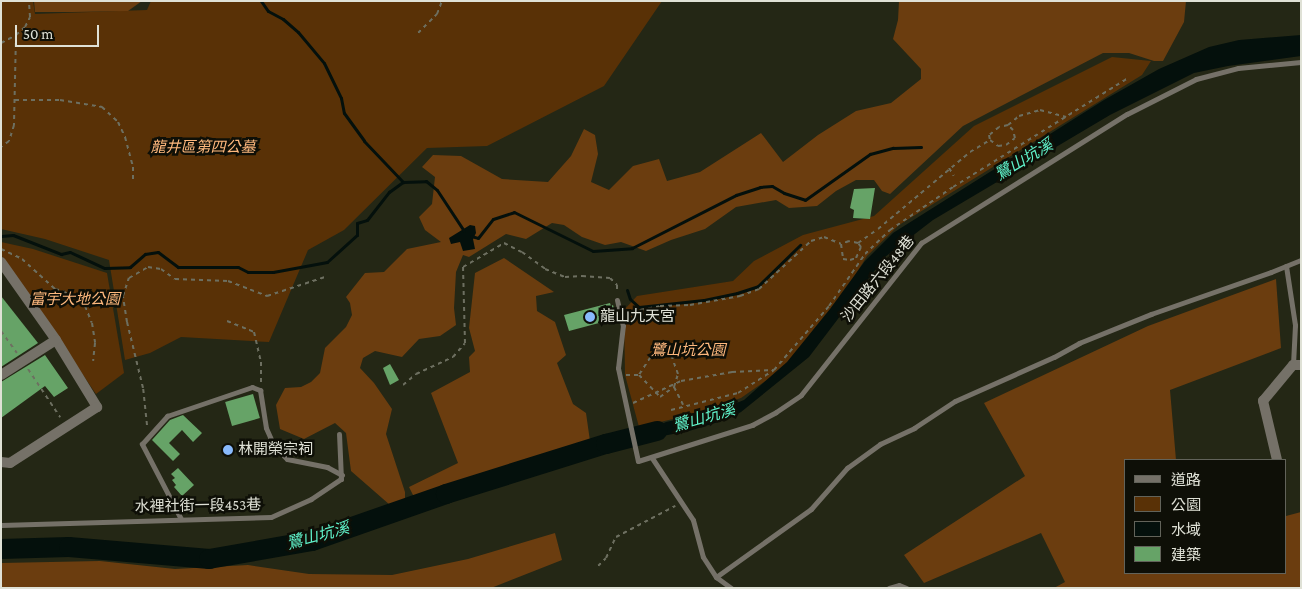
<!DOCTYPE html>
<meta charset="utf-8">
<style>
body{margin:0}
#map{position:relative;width:1302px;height:589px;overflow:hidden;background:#242715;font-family:"Crimson Pro","Noto Sans TC",serif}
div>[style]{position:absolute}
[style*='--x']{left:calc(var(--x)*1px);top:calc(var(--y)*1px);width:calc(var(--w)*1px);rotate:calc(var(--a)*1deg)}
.green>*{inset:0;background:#593106}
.forest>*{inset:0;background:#6b3d0f}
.water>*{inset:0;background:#04100c}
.stream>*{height:3px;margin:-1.5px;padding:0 1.5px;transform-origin:1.5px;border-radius:1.5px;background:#04100c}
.river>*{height:20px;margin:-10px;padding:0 10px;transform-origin:10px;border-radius:10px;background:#04100c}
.building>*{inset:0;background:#66a367;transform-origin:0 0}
.path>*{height:2px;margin-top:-1px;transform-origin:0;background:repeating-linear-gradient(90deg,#6d6f60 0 4px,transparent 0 8px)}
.service>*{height:5px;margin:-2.5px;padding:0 2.5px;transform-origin:2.5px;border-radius:2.5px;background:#757168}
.minor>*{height:10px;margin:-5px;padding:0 5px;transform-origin:5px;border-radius:5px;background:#757168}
.dots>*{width:14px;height:14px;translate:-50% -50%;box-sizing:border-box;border:2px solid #0e0f07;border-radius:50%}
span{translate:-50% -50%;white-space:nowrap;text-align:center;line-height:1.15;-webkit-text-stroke:5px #0e0f07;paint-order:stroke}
.park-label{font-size:15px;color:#feb87d;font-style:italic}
.street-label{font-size:15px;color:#dfe1d6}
.poi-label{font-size:15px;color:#dfe1d6}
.left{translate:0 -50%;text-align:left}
.water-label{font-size:16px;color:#60f3cb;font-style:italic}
.frame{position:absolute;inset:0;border:2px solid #dfe1d6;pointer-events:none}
.legend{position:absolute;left:1124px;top:459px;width:162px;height:115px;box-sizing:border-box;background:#0e0f07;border:1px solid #62635a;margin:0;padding:6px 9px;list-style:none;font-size:15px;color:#dfe1d6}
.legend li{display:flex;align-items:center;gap:10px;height:25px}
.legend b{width:25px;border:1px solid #62635a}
.scale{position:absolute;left:15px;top:25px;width:84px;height:22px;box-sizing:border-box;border:2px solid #dfe1d6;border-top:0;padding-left:6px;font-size:15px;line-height:18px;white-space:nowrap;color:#dfe1d6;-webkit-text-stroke:4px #0e0f07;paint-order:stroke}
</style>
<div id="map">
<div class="green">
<div style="clip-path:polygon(1px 1px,33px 1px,35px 14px,147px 10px,151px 1px,662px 1px,604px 86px,487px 146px,427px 148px,344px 230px,308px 250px,269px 342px,181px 337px,150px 353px,125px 360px,109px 260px,45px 239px,1px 229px)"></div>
<div style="clip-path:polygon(1112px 57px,1151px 61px,1142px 75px,899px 225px,867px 256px,834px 309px,796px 360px,741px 398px,690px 415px,639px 427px,625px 375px,624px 310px,637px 296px,733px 281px,754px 261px,803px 235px,874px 216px,974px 126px)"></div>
<div style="clip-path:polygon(1px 242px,33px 249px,107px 273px,124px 373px,96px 394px,1px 255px)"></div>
</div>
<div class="forest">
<div style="clip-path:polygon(34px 1px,142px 1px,128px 11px,73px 12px,35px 12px)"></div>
<div style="clip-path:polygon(899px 1px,1186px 1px,1184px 22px,1163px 61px,1154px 61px,1129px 53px,1103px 53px,963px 126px,890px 194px,882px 191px,874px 180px,856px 180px,836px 191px,817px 206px,789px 208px,776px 200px,736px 207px,705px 229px,671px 240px,646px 251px,621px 242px,605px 245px,582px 237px,564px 225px,552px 223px,526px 239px,506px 234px,469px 257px,463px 255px,456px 272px,454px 308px,456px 325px,440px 336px,419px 339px,402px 357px,375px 351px,363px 358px,360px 368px,374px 383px,392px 409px,386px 434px,405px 492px,405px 502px,390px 505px,351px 471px,346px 433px,335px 423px,304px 439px,280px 429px,276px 405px,285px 388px,301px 387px,311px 382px,320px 373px,325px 348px,346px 327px,352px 315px,350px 303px,346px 297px,365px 273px,384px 272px,407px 249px,441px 242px,425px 230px,419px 217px,432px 204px,435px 177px,422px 167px,433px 155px,461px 156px,502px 179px,548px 182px,571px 156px,584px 129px,595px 135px,598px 154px,591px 182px,609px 190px,633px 166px,659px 159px,667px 181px,700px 172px,761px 133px,783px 162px,818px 135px,856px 111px,891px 103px,921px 79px,921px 69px,893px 39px,898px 20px)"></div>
<div style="clip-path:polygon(504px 258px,554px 292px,536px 296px,537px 311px,555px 322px,566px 355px,557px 363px,573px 404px,586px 413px,590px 441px,414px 497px,409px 487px,458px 463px,431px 393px,470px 372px,469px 357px,475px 351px,469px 328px,475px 273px)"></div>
<div style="clip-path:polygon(1276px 279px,1281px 348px,1170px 390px,1176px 460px,1126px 460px,1126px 573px,1286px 573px,1286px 516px,1301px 512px,1301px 588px,1054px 588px,1065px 582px,1041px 533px,924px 583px,904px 555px,1025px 476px,984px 403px,1148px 326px)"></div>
<div style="clip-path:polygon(555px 533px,562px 560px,491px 588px,1px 588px,1px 563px,100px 561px,175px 569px,248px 565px,309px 574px,392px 575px,468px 559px)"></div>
</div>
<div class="water">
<div style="clip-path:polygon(1301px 35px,1301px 56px,1228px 66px,1194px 73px,1110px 115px,933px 220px,885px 257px,809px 357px,741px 412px,728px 419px,689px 431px,652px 438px,637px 436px,666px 422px,714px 412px,744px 400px,787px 362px,830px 309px,865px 261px,893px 233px,1104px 100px,1159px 69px,1209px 47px,1239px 40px)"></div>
<div style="clip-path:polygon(470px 225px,475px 226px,476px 233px,473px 239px,475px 249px,463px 251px,460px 242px,451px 244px,449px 238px)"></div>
</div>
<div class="stream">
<div style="--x:261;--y:1;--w:12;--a:55"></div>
<div style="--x:268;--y:11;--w:17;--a:28"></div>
<div style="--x:283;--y:19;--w:20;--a:41"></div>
<div style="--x:298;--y:32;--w:40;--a:50"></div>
<div style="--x:324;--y:63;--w:39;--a:64"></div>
<div style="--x:341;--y:98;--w:15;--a:79"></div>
<div style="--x:344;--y:113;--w:34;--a:54"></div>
<div style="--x:364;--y:141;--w:57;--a:46.4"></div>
<div style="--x:1;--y:236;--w:12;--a:-5"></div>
<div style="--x:13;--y:235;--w:52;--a:21.6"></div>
<div style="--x:61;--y:254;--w:9;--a:-13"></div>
<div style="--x:70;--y:252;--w:38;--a:25"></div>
<div style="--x:105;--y:268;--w:25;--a:-2"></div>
<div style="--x:130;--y:267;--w:20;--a:-41"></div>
<div style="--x:145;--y:254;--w:13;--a:-9"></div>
<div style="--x:158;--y:252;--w:25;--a:37"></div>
<div style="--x:178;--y:267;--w:60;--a:0"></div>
<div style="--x:238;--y:267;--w:11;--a:27"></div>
<div style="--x:248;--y:272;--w:25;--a:0"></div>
<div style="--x:273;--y:272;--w:55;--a:-10.5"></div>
<div style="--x:327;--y:262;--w:40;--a:-42"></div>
<div style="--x:357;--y:235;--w:12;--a:-90"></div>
<div style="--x:357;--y:223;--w:10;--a:-17"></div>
<div style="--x:367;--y:220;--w:36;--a:-52"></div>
<div style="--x:389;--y:192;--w:17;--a:-36"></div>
<div style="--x:403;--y:182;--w:23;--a:-2"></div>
<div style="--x:426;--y:181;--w:14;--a:39"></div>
<div style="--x:437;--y:190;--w:49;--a:56.6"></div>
<div style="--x:471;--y:236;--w:7;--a:16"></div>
<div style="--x:478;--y:238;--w:24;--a:-52"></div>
<div style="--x:493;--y:219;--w:22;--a:-18"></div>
<div style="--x:514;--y:212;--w:88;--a:26.3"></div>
<div style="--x:593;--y:251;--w:39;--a:-4"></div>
<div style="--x:632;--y:248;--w:117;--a:-27"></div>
<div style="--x:736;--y:195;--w:25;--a:-18"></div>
<div style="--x:760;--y:187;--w:12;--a:-5"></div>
<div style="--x:772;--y:186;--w:14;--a:30"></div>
<div style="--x:784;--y:193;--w:22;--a:18"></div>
<div style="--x:805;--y:200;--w:80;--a:-35.3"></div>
<div style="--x:870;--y:154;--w:24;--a:-15"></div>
<div style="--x:893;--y:148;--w:28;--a:-2"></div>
<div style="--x:627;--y:290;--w:9;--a:72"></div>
<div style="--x:630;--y:299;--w:12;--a:42"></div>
<div style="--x:639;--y:307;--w:65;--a:-6.1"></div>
<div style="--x:704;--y:300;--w:34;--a:-12"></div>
<div style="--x:737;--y:293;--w:22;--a:-18"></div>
<div style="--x:758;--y:286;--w:59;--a:-44.3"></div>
</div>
<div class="river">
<div style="--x:1;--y:549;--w:68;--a:-1.7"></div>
<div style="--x:69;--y:547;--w:141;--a:4.9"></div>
<div style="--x:209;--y:559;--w:105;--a:-9.9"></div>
<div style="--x:312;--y:541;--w:142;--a:-19.3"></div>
<div style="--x:446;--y:494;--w:168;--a:-17.4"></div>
<div style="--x:606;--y:444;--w:53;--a:-14.3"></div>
</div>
<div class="building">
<div style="clip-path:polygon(875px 188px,870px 219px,853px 218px,854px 210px,850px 208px,854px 189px)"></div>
<div style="clip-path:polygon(1px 296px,38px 343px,1px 367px)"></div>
<div style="clip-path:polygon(610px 303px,611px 306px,613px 305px,616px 316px,613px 317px,614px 319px,569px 331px,564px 315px)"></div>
<div style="clip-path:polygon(45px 355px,68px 388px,54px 397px,45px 386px,1px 418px,1px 382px)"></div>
<div style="clip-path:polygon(390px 364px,399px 380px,390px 385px,383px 368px)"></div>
<div style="left:253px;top:394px;width:25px;height:29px;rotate:74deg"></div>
<div style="clip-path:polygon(183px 415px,202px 433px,193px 442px,182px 430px,169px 443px,180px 454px,173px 461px,152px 440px,170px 420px)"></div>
<div style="clip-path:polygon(178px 468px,194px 485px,182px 496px,174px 487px,176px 485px,172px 480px,175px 478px,171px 474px)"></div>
</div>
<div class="path">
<div style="--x:418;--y:33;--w:27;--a:-45"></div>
<div style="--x:437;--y:14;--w:14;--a:-69"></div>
<div style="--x:16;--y:35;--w:12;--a:-42"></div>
<div style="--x:25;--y:27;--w:11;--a:-63"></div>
<div style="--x:30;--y:17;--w:16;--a:-94"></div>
<div style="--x:1;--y:43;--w:17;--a:-28"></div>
<div style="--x:16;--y:35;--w:90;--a:91.3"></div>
<div style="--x:14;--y:125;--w:17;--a:107"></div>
<div style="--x:9;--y:141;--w:10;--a:143"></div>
<div style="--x:15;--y:100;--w:45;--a:0"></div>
<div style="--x:60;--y:100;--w:43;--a:9.5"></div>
<div style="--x:102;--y:107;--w:22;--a:43"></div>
<div style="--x:118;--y:122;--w:17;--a:65"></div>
<div style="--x:125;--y:137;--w:31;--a:75"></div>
<div style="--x:133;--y:167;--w:13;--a:90"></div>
<div style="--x:1008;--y:125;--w:14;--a:-39"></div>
<div style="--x:1019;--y:116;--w:22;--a:-16"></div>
<div style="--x:1040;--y:110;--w:27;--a:15"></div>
<div style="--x:949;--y:168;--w:9;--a:58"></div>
<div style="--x:858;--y:243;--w:24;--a:-35"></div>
<div style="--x:878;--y:229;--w:120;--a:-39.9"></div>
<div style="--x:970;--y:152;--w:23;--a:-31"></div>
<div style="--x:990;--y:140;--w:10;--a:37"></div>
<div style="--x:998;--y:146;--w:8;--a:-7"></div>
<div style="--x:1006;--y:145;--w:11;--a:-38"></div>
<div style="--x:1015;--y:138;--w:8;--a:-104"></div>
<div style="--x:1013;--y:130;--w:7;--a:-135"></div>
<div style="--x:1008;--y:125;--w:9;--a:167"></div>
<div style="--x:999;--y:127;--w:13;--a:141"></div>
<div style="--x:989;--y:135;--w:5;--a:79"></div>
<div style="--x:1;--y:249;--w:23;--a:25"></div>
<div style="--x:22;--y:259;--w:45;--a:42.3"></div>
<div style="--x:55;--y:289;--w:8;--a:14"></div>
<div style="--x:63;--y:291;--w:27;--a:34"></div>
<div style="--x:85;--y:306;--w:18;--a:68"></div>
<div style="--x:92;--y:323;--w:20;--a:81"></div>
<div style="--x:95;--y:343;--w:18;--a:96"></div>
<div style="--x:628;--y:316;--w:13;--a:-27"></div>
<div style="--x:640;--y:310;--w:20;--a:-11"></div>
<div style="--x:660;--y:306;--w:30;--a:-2"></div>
<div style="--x:690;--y:305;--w:51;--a:-10.2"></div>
<div style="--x:740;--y:296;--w:20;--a:-20"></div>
<div style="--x:759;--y:289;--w:71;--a:-42.7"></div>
<div style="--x:811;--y:241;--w:14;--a:-17"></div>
<div style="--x:824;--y:237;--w:18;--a:22"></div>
<div style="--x:841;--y:244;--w:15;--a:82"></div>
<div style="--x:843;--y:259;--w:7;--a:8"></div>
<div style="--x:850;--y:260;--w:6;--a:-18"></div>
<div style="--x:856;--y:258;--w:12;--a:-66"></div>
<div style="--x:861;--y:247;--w:5;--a:-127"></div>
<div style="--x:858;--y:243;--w:9;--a:-167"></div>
<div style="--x:849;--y:241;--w:9;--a:159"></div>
<div style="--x:227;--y:321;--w:29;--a:22"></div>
<div style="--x:254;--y:332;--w:31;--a:77"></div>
<div style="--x:261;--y:362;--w:21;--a:90"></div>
<div style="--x:1;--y:331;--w:27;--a:54"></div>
<div style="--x:28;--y:369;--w:58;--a:56.3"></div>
<div style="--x:626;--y:375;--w:13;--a:0"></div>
<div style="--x:639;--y:375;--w:30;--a:46"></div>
<div style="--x:660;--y:397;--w:17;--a:-36"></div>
<div style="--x:674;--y:387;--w:14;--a:-73"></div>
<div style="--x:678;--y:374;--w:23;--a:-110"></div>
<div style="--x:670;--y:352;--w:14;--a:-144"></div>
<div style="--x:659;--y:344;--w:37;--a:123"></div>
<div style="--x:403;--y:385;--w:17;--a:-40"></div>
<div style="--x:416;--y:374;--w:41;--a:-24.7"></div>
<div style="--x:453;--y:357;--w:18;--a:-49"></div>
<div style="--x:465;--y:343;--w:76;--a:-91.5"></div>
<div style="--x:463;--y:267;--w:48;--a:-30.3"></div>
<div style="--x:504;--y:243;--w:20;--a:27"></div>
<div style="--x:522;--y:252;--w:29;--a:36"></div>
<div style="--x:545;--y:269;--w:22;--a:22"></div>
<div style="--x:565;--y:277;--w:17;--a:-3"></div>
<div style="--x:582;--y:276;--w:28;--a:4"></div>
<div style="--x:610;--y:278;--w:10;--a:45"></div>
<div style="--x:617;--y:285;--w:7;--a:90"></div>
<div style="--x:674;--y:387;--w:20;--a:63"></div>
<div style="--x:633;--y:403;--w:53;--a:-24.6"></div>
<div style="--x:681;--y:381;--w:52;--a:-10"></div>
<div style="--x:732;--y:372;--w:41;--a:-2.8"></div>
<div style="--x:671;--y:410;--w:69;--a:-14.2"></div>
<div style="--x:738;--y:393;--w:43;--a:-32.6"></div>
<div style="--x:774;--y:370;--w:84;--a:-49.3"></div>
<div style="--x:829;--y:306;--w:63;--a:-55.3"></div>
<div style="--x:865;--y:254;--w:35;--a:-44"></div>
<div style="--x:890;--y:230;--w:76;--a:-34.3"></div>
<div style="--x:953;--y:187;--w:206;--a:-31.9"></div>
<div style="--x:147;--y:425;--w:37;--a:-96"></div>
<div style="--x:143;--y:388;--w:68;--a:-103.6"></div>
<div style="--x:127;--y:322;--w:26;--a:-99"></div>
<div style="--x:123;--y:296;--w:19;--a:-72"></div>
<div style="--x:129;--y:278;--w:22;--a:-30"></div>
<div style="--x:148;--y:267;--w:13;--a:9"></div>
<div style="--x:161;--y:269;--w:17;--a:36"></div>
<div style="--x:175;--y:279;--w:53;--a:2.2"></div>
<div style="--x:228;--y:281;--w:42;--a:21"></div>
<div style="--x:267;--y:296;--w:61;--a:-18.1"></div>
<div style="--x:598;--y:566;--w:11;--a:-45"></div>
<div style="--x:606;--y:558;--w:23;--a:-65"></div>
<div style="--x:616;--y:537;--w:67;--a:-27.7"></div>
</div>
<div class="service">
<div style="--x:1286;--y:266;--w:60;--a:81.3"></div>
<div style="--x:1295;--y:325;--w:40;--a:92.9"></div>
<div style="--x:617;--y:300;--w:26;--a:77"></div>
<div style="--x:623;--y:325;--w:43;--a:96.6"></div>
<div style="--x:618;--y:368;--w:95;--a:77.9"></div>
<div style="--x:638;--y:461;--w:120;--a:-17.5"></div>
<div style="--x:752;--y:425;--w:27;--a:-28"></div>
<div style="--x:776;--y:412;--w:30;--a:-34"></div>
<div style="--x:801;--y:395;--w:194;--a:-51.7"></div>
<div style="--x:921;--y:243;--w:243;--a:-32.1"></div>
<div style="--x:1127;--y:114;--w:77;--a:-26.9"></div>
<div style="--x:1196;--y:79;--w:43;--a:-14.7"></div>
<div style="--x:1238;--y:68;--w:63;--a:-5.4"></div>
<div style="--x:652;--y:458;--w:74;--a:56.5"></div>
<div style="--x:693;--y:520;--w:38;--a:75"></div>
<div style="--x:703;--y:557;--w:24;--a:57"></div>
<div style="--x:716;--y:577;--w:19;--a:36"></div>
<div style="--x:181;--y:519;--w:85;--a:-117.5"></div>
<div style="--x:142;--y:444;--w:38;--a:-48"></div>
<div style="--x:167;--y:416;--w:90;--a:-18.8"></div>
<div style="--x:252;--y:387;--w:9;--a:21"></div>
<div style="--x:260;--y:390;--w:38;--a:81"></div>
<div style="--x:266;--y:428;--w:20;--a:66"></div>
<div style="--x:274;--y:446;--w:18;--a:45"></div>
<div style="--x:287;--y:459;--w:41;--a:11.3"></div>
<div style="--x:327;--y:467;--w:17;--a:28"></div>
<div style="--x:1;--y:525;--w:270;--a:-1.7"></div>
<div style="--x:271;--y:517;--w:44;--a:-24.2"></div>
<div style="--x:311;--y:499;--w:36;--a:-34"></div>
<div style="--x:341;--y:479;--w:45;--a:-92.5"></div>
<div style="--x:716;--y:577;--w:117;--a:-35.6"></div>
<div style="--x:811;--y:509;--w:55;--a:-48.7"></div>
<div style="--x:847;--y:468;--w:41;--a:-36"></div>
<div style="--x:880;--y:444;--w:38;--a:-25"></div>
<div style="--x:914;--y:428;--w:49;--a:-33.4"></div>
<div style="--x:955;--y:401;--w:108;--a:-24"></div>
<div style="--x:1054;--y:357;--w:29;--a:-29"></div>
<div style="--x:1079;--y:343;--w:78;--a:-21.9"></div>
<div style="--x:1151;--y:314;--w:127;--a:-19.3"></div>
<div style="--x:1271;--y:272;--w:32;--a:-22"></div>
<div style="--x:889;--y:588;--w:10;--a:-17"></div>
<div style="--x:899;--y:585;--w:8;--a:23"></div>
</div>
<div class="minor">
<div style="--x:1;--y:262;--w:95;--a:54.8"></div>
<div style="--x:56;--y:340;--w:79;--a:58.5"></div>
<div style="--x:97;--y:407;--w:103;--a:147.2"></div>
<div style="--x:10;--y:463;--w:9;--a:-174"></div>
<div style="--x:1;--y:375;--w:65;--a:-32.5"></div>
<div style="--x:1277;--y:460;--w:61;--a:-103.3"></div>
<div style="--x:1263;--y:401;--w:47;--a:-50.2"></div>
<div style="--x:1293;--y:365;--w:8;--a:0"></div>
</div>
<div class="dots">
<div style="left:590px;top:317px;background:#89bafc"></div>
<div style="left:228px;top:450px;background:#89bafc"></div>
</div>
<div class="park-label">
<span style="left:203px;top:148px">龍井區第四公墓</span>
<span style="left:75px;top:300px">富宇大地公園</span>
<span style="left:688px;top:351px">鷺山坑公園</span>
</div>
<div class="street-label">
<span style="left:878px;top:279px;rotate:-51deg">沙田路六段48巷</span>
<span style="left:198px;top:506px;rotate:-1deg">水裡社街一段453巷</span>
</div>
<div class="poi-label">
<span class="left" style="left:600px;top:317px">龍山九天宮</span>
<span class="left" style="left:238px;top:450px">林開榮宗祠</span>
</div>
<div class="water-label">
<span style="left:1024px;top:160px;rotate:-31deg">鷺山坑溪</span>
<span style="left:704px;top:418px;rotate:-16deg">鷺山坑溪</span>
<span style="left:318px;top:536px;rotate:-15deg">鷺山坑溪</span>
</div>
<div class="frame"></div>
<ul class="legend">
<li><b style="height:6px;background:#757168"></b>道路</li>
<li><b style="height:14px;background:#593106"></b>公園</li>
<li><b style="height:14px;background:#04100c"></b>水域</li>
<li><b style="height:14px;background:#66a367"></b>建築</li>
</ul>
<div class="scale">50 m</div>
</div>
